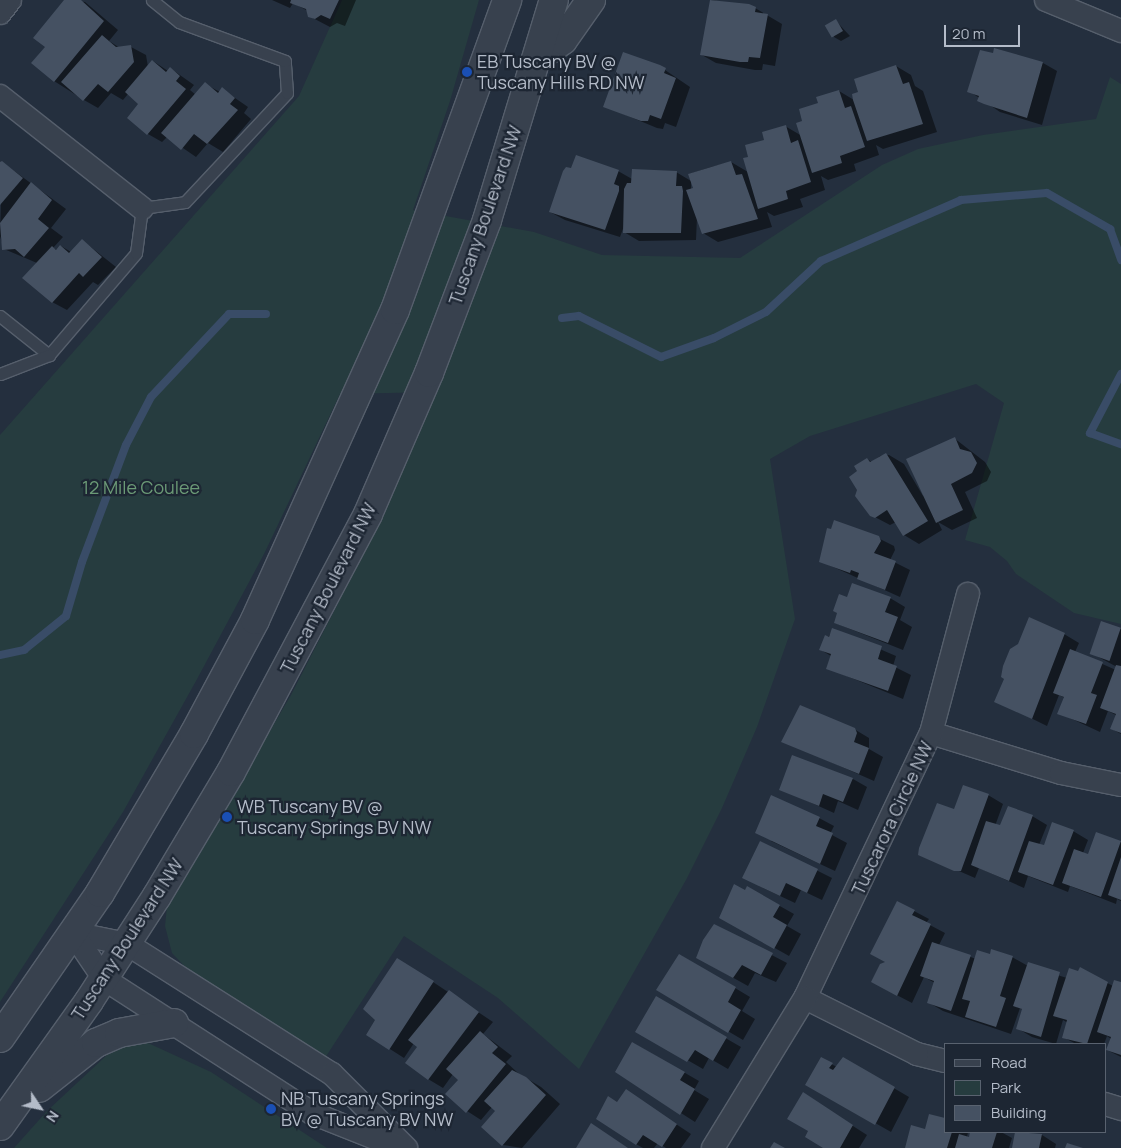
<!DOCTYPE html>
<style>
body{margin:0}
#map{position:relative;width:1121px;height:1148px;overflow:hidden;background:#242f3e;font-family:Manrope,sans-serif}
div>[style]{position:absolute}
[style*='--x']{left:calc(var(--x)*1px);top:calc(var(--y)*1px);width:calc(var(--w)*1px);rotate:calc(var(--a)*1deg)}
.green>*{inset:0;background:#263c3f}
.shadow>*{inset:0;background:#0007}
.stream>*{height:8px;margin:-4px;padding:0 4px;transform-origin:4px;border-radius:4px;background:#394c67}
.building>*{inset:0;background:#455162;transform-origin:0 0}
.roads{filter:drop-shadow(1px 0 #565f6c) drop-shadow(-1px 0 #565f6c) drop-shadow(0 1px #565f6c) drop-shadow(0 -1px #565f6c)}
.service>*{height:11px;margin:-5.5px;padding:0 5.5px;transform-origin:5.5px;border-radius:5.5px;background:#38414e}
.minor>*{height:22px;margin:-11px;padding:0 11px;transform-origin:11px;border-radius:11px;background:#38414e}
.tertiary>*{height:28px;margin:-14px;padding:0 14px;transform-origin:14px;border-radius:14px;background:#38414e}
.dots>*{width:14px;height:14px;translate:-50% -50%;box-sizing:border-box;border:2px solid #1d2633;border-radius:50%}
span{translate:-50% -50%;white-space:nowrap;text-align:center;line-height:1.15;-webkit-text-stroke:4.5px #1d2633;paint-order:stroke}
.poi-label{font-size:18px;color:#b4bcc9}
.left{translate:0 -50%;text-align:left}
.street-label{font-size:18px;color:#b4bcc9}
.park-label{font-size:18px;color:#6b9a76}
.legend{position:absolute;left:944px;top:1043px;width:162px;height:90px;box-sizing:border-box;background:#1d2633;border:1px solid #59626f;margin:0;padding:6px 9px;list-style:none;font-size:15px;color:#b4bcc9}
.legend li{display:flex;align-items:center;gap:10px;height:25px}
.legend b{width:25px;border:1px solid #59626f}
.north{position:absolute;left:15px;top:1083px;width:50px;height:50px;-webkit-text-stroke:4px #1d2633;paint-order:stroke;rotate:124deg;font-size:14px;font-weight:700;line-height:20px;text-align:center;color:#b4bcc9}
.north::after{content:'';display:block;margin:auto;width:18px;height:22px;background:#b4bcc9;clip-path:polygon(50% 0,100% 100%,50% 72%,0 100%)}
.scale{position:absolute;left:944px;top:25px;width:76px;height:22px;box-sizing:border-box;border:2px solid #b4bcc9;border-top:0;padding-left:6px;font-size:15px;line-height:18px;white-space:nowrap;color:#b4bcc9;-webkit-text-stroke:4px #1d2633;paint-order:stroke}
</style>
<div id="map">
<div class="green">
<div style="clip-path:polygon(342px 0,479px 0,450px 101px,413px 210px,534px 232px,602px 255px,740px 258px,882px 165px,918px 149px,983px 135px,1096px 119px,1110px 77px,1121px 84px,1121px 624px,1074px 613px,1016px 574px,1007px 561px,990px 547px,965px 540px,1004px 403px,976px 384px,810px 436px,770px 459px,795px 619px,757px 727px,722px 808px,686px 880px,579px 1069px,498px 998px,404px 936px,325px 1058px,189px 971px,172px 953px,165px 926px,167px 906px,291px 695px,354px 572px,435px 392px,340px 394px,264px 554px,196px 681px,123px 812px,0 1002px,0 435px,299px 96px)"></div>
<div style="clip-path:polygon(148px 1043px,211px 1072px,327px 1148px,14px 1148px,47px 1111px,107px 1055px,131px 1044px)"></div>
</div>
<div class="shadow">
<div style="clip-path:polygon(66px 0,85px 2px,118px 30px,109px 41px,120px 48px,131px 47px,146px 55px,148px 67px,153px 61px,168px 71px,170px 68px,194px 85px,190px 90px,196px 95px,205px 84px,220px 92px,222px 89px,248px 107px,244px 113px,251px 119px,223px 152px,208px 143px,196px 157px,167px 137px,162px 142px,148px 134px,140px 104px,128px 94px,123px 100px,111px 93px,98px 108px,84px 100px,54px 81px,47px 47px)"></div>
<div style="clip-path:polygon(272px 0,356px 0,345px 26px,337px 23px,330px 27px,309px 16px,308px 11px,293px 3px,290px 8px)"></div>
<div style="clip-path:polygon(711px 0,755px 8px,782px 24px,775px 66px,763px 64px,762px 70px,755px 70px,716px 63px,702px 55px)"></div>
<div style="clip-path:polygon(836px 21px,850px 36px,841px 41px,834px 37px)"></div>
<div style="clip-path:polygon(1043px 63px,1057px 71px,1042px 125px,1000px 112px,969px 91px)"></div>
<div style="clip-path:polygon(896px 66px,911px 75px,915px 86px,923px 91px,937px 132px,883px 149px,876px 145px,879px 155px,854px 164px,856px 171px,828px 180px,821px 176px,825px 190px,800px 199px,803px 207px,774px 216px,767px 212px,772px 227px,718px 242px,703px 233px,697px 217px,696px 240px,639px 241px,624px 232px,624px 226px,620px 237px,565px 220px,550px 212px,618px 171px,632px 179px,676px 172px,691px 181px,691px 190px,694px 189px,689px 174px,711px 167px,731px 162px,748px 172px,750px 158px,785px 126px,802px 136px,804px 122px,819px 103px,839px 91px,854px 100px)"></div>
<div style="clip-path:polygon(665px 70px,690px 87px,676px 127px,665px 123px,663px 129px,657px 128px,604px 106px)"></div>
<div style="clip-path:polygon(2px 162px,66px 209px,51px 228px,63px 237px,53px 248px,57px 250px,61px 246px,71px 252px,82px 240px,116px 267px,98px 285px,93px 282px,67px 310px,52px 302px,37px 263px,4px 249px,0 236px)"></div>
<div style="clip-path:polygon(954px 438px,985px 462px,991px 472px,987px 481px,965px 492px,977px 518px,952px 530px,938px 522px,942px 530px,919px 544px,904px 535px,896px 522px,890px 525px,871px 515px,859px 490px,859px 472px,867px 459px,872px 462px,880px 456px,889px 455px,904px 464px,923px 496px)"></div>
<div style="clip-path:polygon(878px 538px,894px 546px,895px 550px,890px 560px,910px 570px,900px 597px,820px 561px)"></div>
<div style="clip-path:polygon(890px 598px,905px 607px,900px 620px,912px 627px,903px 650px,835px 623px,848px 599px)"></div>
<div style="clip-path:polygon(1102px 623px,1121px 629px,1121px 734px,1112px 729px,1116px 715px,1108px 711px,1100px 732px,1059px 713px,1065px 698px,1059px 695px,1047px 726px,996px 701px,1064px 634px,1079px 643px,1075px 652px,1116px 670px,1117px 667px,1091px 653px)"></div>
<div style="clip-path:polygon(833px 629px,896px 656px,893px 666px,911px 675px,903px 699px,827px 668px,831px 656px,821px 650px)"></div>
<div style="clip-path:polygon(854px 729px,869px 738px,869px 749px,883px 757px,874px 781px,783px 741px)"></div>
<div style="clip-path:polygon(853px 779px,867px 787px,858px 810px,838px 801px,834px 813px,781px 789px)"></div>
<div style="clip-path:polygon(988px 795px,1003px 804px,995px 826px,1000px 827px,1032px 816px,1047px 825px,1039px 845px,1044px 847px,1073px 831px,1088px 840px,1083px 853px,1089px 855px,1097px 833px,1121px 842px,1121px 901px,1117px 899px,1116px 904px,1070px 886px,1068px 892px,1028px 876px,1024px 888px,979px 868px,975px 878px,920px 854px,954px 811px)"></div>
<div style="clip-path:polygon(819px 818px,834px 826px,830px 834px,847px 843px,835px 871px,771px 841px)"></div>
<div style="clip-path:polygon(760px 842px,832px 878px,822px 900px,801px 890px,795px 903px,759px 886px)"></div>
<div style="clip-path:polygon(748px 888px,794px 914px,787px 926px,801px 934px,789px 956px,720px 917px)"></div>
<div style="clip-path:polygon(914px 911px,929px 919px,926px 923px,945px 933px,939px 945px,976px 959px,990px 955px,1012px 957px,1028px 966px,1067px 978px,1079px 973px,1080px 969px,1113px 986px,1121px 983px,1121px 1057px,1107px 1050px,1111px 1039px,1107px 1036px,1104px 1044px,1076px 1044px,1063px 1037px,1068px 1023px,1063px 1020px,1056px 1044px,1032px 1037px,1017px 1028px,1023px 1010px,1020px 1008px,1011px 1034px,943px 1011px,928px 1002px,935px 983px,924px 977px,912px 1003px,887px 990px,887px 962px)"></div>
<div style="clip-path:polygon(714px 925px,787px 963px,776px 982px,755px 973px,748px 986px,712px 966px)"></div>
<div style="clip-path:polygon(680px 955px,750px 997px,742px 1011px,755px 1019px,743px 1040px,658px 990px)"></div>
<div style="clip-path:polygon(412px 968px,493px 1022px,483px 1034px,512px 1056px,506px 1062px,519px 1074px,541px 1087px,560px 1104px,522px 1148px,503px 1145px,497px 1111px,492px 1107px,481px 1120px,467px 1111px,459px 1080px,453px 1074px,443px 1088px,428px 1079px,418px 1047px,414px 1043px,404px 1058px,368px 1035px)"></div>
<div style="clip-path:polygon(656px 998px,741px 1047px,728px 1069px,709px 1058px,703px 1069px,637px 1031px)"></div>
<div style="clip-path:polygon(633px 1043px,699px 1081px,694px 1090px,709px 1099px,695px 1122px,617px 1072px)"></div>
<div style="clip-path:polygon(821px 1059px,837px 1067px,844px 1059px,909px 1097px,891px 1132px,807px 1084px)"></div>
<div style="clip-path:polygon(626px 1091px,691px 1134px,681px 1148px,666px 1148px,658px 1143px,654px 1148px,643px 1148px,636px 1144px,618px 1103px)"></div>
<div style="clip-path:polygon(803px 1094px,867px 1135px,859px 1148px,825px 1148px,809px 1131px)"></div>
<div style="clip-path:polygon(926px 1130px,968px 1132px,967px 1137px,970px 1138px,972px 1132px,1001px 1132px,1012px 1138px,1009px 1148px,906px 1148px)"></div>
<div style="clip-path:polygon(1016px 1132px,1042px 1135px,1056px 1144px,1055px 1148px,1013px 1148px)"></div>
</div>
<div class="stream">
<div style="--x:562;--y:318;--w:17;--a:-7"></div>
<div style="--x:579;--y:316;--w:92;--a:26.6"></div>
<div style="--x:661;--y:357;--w:56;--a:-19.7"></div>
<div style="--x:714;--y:338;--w:58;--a:-26.6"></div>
<div style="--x:766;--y:312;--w:75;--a:-42.8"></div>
<div style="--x:821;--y:261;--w:153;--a:-23.5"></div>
<div style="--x:961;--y:200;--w:86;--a:-4.7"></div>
<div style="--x:1047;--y:193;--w:73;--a:29.7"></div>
<div style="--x:1110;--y:229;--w:33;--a:70"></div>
<div style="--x:1121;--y:374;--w:67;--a:117.7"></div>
<div style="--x:1090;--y:433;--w:33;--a:20"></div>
<div style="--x:0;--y:655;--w:25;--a:-12"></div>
<div style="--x:24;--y:650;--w:54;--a:-39"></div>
<div style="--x:66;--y:616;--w:56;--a:-73.5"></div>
<div style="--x:82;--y:562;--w:125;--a:-69.4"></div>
<div style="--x:126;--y:445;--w:54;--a:-62.5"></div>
<div style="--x:151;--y:397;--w:114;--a:-46.8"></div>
<div style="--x:229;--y:314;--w:37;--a:0"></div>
</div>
<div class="building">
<div style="clip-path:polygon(64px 0,81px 0,104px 21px,54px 82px,31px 63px,45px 47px,33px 38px)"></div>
<div style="clip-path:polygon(291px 0,339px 0,330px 19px,321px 15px,315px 19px,308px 17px,306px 9px,290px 3px)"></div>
<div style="clip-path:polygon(710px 0,749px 4px,756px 7px,755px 12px,768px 14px,760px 58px,749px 57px,748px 62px,740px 62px,700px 55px)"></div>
<div style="left:836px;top:19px;width:14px;height:13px;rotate:60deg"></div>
<div style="clip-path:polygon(102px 35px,116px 47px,131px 45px,134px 62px,108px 92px,98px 84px,83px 101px,61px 82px)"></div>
<div style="clip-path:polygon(994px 48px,1043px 62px,1027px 118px,984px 104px,977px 101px,979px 96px,967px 92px,980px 50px,993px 53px)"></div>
<div style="clip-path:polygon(623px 52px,660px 65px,666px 68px,664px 73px,676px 78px,661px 119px,650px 115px,648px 121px,641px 121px,603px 107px)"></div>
<div style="clip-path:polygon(152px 60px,166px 72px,170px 67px,180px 76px,176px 81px,186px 89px,147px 135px,127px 118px,138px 104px,125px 92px)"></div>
<div style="clip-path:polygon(896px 65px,903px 84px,909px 82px,923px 124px,867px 141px,853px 100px,852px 94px,858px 92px,854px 79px)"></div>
<div style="clip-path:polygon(205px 82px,218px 93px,222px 87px,235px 98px,230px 104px,238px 110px,207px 144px,194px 134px,181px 150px,161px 133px)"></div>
<div style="clip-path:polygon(839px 90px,845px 108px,851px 106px,865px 147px,840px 156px,842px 163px,812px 173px,796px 123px,802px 121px,799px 109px,818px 103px,816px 97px)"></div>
<div style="clip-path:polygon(786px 125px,791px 143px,798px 140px,811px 182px,786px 191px,788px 199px,758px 209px,743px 158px,748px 157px,745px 145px,764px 140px,762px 132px)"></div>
<div style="clip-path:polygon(576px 155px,619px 170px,614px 184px,619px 186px,619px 191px,605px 230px,549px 212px,563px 171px,566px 167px,571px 168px)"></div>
<div style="clip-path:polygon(2px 161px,23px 178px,0 205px,0 162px)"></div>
<div style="clip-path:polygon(731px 161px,736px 175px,742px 174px,758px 219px,702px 234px,686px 190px,693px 188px,688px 174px)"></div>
<div style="clip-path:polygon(632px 169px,677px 171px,676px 186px,682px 186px,683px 191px,681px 233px,623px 233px,624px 189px,627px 183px,631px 183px)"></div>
<div style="clip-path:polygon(31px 182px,52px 200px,38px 219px,49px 228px,24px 257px,15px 249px,2px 250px,0 223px)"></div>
<div style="clip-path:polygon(82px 239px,102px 257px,83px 277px,79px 273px,52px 303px,22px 278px,52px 246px,56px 250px,60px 245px,69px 253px)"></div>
<div style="clip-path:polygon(955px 437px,960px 449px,971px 452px,977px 463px,972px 473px,951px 484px,963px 510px,936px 523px,906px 459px)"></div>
<div style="clip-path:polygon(886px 453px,928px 521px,903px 536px,887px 510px,875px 518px,870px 516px,855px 496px,857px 490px,849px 477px,857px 471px,854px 466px,867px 458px,870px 462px)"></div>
<div style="clip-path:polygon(834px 520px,879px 536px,881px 541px,874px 553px,896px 561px,885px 590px,857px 579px,859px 573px,851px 570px,850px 573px,819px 562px,827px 528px,831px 529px)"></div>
<div style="clip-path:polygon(852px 583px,891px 597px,885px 612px,898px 617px,888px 643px,834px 623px,837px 613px,833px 611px,839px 594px,847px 597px)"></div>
<div style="clip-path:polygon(1029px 617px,1065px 633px,1032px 719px,994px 702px,1004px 679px,1001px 677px,1003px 666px,1010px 649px,1018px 644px)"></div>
<div style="left:1101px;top:621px;width:21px;height:35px;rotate:19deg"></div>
<div style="clip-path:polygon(832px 628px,882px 646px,878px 659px,897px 666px,888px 691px,826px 669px,831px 654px,819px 650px,825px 635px,829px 637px)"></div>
<div style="clip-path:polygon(1070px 649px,1103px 662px,1091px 693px,1097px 695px,1086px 724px,1057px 714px,1064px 697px,1053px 693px)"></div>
<div style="clip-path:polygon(1116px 665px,1121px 666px,1121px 733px,1110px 729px,1116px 714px,1100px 708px)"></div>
<div style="clip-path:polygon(800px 705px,855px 728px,857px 733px,854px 742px,869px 748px,859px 774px,781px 742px)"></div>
<div style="clip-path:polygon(792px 755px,853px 778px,843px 802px,823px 794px,819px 806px,779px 790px)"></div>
<div style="clip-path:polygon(963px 785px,989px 794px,961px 871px,954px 871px,918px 855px,919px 848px,937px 803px,954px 809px)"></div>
<div style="clip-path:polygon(771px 795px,820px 817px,816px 826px,833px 833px,820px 864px,755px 833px)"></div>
<div style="clip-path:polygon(1008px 806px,1033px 815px,1009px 881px,971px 865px,986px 821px,1000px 825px)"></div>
<div style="clip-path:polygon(1052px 822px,1074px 830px,1053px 885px,1018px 872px,1029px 841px,1044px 845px)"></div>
<div style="clip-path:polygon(1096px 832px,1121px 841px,1101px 897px,1062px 883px,1074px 849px,1088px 854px)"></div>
<div style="clip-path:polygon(760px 841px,818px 869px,807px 893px,786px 883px,780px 896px,742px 878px)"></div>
<div style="clip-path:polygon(1121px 857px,1121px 900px,1108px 895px)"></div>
<div style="clip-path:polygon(734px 884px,745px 890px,747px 886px,780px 905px,773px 917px,787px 925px,774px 949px,719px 918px)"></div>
<div style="clip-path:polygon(897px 901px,915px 910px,912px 915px,931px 924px,897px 996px,871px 982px,880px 964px,885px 962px,870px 954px)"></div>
<div style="clip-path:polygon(714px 924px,773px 953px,761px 975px,742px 965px,733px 978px,696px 958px,703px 940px)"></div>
<div style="clip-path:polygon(932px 942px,971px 955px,951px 1011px,927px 1003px,934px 981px,920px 976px)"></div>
<div style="clip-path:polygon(991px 949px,1013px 956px,1000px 996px,1006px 998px,996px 1027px,965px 1017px,970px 1001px,962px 999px,977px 950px,990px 954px)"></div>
<div style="clip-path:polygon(679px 954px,736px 987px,728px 1002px,741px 1010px,728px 1033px,656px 990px)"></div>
<div style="clip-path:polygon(397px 958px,434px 981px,389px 1050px,366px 1035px,375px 1020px,363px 1009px)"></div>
<div style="clip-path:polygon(1028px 962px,1060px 972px,1041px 1037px,1016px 1029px,1022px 1009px,1013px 1006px)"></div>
<div style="clip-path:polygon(1080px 967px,1108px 982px,1087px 1044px,1062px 1038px,1067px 1020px,1053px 1016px,1069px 968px,1078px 971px)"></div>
<div style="clip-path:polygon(1114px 980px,1121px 982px,1121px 1055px,1106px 1050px,1111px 1037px,1097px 1032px)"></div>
<div style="clip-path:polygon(449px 990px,479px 1012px,428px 1080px,405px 1063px,417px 1047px,408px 1040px)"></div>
<div style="clip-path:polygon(656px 996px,727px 1037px,713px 1061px,695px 1050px,687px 1062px,635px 1032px)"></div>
<div style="clip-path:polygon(480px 1031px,498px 1047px,492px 1053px,506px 1064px,466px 1113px,445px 1094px,458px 1080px,446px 1069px)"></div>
<div style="clip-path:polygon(632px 1042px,685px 1072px,680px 1080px,695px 1089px,680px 1115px,615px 1072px)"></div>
<div style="clip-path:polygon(821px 1057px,833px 1063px,829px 1068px,833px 1070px,843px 1057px,895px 1087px,875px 1125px,805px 1085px)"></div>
<div style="clip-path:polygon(512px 1070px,526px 1077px,546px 1095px,502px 1146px,481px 1127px,495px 1111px,484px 1101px)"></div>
<div style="clip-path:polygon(626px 1089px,677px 1124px,662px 1147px,643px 1135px,636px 1145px,596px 1119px,608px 1096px,617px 1102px)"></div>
<div style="clip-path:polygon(803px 1092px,853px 1125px,840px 1148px,823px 1148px,805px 1137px,808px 1131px,787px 1119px)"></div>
<div style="clip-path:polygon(929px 1114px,945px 1118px,945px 1132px,952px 1132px,947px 1148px,905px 1148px,911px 1125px,925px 1129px)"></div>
<div style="clip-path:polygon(591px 1123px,628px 1148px,576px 1148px)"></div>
<div style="clip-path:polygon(970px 1132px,997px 1132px,992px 1148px,955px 1148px,959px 1134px,969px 1137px)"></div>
<div style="clip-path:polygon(1015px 1132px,1042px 1134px,1039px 1148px,1012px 1148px)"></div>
<div style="clip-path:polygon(774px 1142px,785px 1148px,770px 1148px)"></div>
<div style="clip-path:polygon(1067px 1143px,1083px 1148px,1065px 1148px)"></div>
</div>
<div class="roads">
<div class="service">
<div style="--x:0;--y:316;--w:63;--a:38.5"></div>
<div style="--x:49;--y:355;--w:134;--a:-49.5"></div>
<div style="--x:136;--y:253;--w:45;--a:-82.4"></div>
<div style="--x:142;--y:208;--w:43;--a:-7.9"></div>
<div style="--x:185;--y:202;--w:149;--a:-46.9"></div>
<div style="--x:287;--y:93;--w:32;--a:-94"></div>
<div style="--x:285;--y:61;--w:113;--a:-159.8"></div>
<div style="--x:179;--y:22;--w:35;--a:-141"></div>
<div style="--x:0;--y:374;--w:53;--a:-21.2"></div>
</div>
<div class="minor">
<div style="--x:1046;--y:0;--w:81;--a:22.5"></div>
<div style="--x:0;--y:13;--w:16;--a:-52"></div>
<div style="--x:0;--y:96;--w:181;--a:38.3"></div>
<div style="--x:931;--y:733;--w:136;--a:17.1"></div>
<div style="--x:1061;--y:773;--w:61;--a:11.3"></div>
<div style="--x:73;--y:933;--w:55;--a:11.5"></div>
<div style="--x:127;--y:944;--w:243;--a:32.4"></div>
<div style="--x:332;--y:1074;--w:105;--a:45"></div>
<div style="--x:73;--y:933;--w:55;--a:56"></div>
<div style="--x:104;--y:979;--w:247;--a:32.8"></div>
<div style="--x:312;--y:1113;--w:95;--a:21.7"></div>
<div style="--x:945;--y:1061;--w:29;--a:-166"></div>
<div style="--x:917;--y:1054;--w:125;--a:-153.4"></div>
<div style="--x:805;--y:998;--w:293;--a:-64.6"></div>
<div style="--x:931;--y:733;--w:144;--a:-75.1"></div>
<div style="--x:1105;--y:1104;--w:17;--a:17"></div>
<div style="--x:713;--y:1148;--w:176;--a:-58.5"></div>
</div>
<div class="tertiary">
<div style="--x:539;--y:57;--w:29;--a:-35"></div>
<div style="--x:563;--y:40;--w:49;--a:-55"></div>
<div style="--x:0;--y:1038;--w:176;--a:-55.4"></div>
<div style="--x:100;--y:893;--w:185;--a:-59.4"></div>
<div style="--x:194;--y:734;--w:129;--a:-61.8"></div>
<div style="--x:255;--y:620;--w:340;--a:-65.7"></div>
<div style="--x:395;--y:310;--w:330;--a:-70.1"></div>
<div style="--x:39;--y:1088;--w:73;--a:-38.3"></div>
<div style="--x:96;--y:1043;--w:25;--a:-23"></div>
<div style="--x:119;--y:1033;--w:56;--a:-10.3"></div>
<div style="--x:0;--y:1126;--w:153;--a:-54.5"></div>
<div style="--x:89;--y:1001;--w:125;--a:-57.1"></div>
<div style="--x:157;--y:896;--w:144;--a:-59.2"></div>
<div style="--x:231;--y:772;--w:292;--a:-62"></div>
<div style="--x:368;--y:514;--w:154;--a:-66.6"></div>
<div style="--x:429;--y:373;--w:164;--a:-69.2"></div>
<div style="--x:487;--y:220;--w:230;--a:-73.1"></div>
</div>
</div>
<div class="dots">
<div style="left:467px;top:72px;background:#1a4fb4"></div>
<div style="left:227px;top:817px;background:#1a4fb4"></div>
<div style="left:271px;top:1109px;background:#1a4fb4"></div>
</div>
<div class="poi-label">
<span class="left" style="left:477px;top:72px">EB Tuscany BV @<br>Tuscany Hills RD NW</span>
<span class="left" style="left:237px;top:817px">WB Tuscany BV @<br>Tuscany Springs BV NW</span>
<span class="left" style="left:281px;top:1109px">NB Tuscany Springs<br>BV @ Tuscany BV NW</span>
</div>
<div class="street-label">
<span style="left:485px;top:215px;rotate:-71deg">Tuscany Boulevard NW</span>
<span style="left:328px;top:588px;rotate:-63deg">Tuscany Boulevard NW</span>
<span style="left:892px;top:818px;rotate:-65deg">Tuscarora Circle NW</span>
<span style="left:127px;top:939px;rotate:-57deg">Tuscany Boulevard NW</span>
</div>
<div class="park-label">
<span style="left:141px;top:487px">12 Mile Coulee</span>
</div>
<ul class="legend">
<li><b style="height:6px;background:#38414e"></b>Road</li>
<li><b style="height:14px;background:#263c3f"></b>Park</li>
<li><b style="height:14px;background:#455162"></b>Building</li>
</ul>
<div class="north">N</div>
<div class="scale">20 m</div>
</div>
